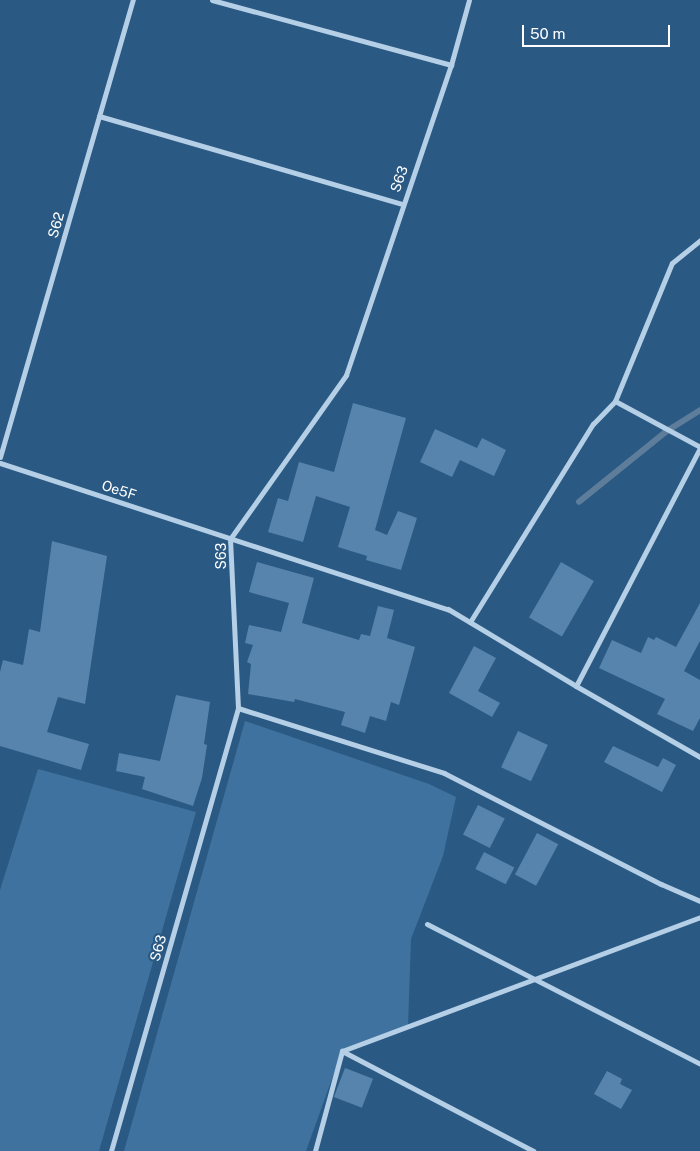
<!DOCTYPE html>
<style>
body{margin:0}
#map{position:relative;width:700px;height:1151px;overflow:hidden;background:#2a5983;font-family:"Public Sans",sans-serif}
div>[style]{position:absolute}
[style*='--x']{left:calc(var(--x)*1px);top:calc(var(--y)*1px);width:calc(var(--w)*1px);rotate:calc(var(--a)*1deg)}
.green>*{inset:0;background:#3f729f}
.stream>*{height:5.5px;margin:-2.75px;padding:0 2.75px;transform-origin:2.75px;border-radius:2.75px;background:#5d7d9a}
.building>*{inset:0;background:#5684ac;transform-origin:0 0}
.street>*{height:5px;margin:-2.5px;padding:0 2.5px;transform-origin:2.5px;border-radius:2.5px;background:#b4cfe6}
span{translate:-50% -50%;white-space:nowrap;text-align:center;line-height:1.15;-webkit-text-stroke:4.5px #2a5983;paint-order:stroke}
.street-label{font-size:14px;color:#fff}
.scale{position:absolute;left:522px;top:25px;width:148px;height:22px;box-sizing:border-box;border:2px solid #fff;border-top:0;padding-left:6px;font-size:15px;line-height:18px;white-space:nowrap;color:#fff;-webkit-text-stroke:4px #2a5983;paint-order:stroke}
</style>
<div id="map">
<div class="green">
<div style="clip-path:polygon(245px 721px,429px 784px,456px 797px,443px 856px,411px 939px,408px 1027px,342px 1051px,306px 1151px,124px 1151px)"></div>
<div style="clip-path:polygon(38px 769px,196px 812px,99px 1151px,0 1151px,0 890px)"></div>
</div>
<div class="stream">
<div style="--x:579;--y:502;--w:113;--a:-38.9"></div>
<div style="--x:667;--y:431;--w:39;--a:-32"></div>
</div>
<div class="building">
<div style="clip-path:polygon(353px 403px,406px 418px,375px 530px,387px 535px,398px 511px,417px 518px,401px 570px,366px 560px,367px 556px,338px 547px,350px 507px,316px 496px,303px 542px,268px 532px,278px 498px,288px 501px,299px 462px,334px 472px)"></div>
<div style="clip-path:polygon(435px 429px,477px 448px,482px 438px,506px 450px,494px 476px,460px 460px,452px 477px,420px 462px)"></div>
<div style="clip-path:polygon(52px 541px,107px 556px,85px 704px,58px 697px,47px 732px,89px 744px,81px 770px,0 746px,0 672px,3px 660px,23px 665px,29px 629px,40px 632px)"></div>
<div style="clip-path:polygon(257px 562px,314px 578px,302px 623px,359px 640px,361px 634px,370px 636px,378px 606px,394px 610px,387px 638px,415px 647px,399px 705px,391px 702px,386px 721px,370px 716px,365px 733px,341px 725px,345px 712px,295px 699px,294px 702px,248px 694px,251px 664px,247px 662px,253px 645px,245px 643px,249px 625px,281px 632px,289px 603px,249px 592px)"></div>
<div style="left:561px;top:562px;width:38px;height:64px;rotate:30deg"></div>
<div style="clip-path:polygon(700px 603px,700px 641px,684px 671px,700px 680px,700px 718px,693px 731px,657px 714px,665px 699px,599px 668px,612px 640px,641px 653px,648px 637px,654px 640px,656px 637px,676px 647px)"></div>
<div style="clip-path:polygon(474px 646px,496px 658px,478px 691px,500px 703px,492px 717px,449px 693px)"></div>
<div style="clip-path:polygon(176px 695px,210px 702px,204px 744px,207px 745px,202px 778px,193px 806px,142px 789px,145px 777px,116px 771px,119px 753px,160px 761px)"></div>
<div style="left:518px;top:731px;width:33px;height:40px;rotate:25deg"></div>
<div style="clip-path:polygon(613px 746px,658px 767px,663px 758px,676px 765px,662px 792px,604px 762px)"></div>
<div style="left:478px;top:805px;width:30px;height:33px;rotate:27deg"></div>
<div style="left:537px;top:833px;width:24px;height:47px;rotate:28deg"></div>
<div style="left:484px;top:852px;width:34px;height:19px;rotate:27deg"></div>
<div style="left:345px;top:1068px;width:30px;height:31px;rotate:21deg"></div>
<div style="clip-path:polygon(607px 1071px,622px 1079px,620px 1084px,632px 1090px,621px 1109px,594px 1094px)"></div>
</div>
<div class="street">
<div style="--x:212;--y:0;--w:248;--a:15.2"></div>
<div style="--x:99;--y:116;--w:316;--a:16.2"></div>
<div style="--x:615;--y:401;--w:97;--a:28.4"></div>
<div style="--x:0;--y:457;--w:476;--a:-73.8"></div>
<div style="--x:0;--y:463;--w:471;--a:18.1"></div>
<div style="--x:448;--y:609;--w:149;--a:31"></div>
<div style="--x:576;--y:686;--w:143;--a:29.8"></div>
<div style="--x:470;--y:622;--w:233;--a:-58.2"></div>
<div style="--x:593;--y:424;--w:32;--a:-46"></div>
<div style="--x:615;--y:401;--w:149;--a:-67.6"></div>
<div style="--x:672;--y:263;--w:36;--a:-39"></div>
<div style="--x:576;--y:686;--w:268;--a:-62.5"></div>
<div style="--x:238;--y:708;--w:216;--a:17.5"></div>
<div style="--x:444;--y:773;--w:244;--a:27.1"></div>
<div style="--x:661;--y:884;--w:43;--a:23.6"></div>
<div style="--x:427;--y:924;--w:307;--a:27.1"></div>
<div style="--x:342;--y:1051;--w:382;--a:-20.5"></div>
<div style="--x:342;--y:1051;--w:216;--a:27.6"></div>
<div style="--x:111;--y:1151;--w:461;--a:-74"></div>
<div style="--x:238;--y:708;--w:169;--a:-92.7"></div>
<div style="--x:230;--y:539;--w:201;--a:-54.7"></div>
<div style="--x:346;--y:375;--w:327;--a:-71.3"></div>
<div style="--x:451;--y:65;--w:67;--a:-74.5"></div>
<div style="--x:315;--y:1151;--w:104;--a:-74.9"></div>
</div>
<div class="street-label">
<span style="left:399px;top:179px;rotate:-71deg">S63</span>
<span style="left:56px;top:225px;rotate:-74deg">S62</span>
<span style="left:119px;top:490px;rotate:18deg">Oe5F</span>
<span style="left:221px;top:556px;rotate:-90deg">S63</span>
<span style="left:158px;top:948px;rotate:-74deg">S63</span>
</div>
<div class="scale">50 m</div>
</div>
